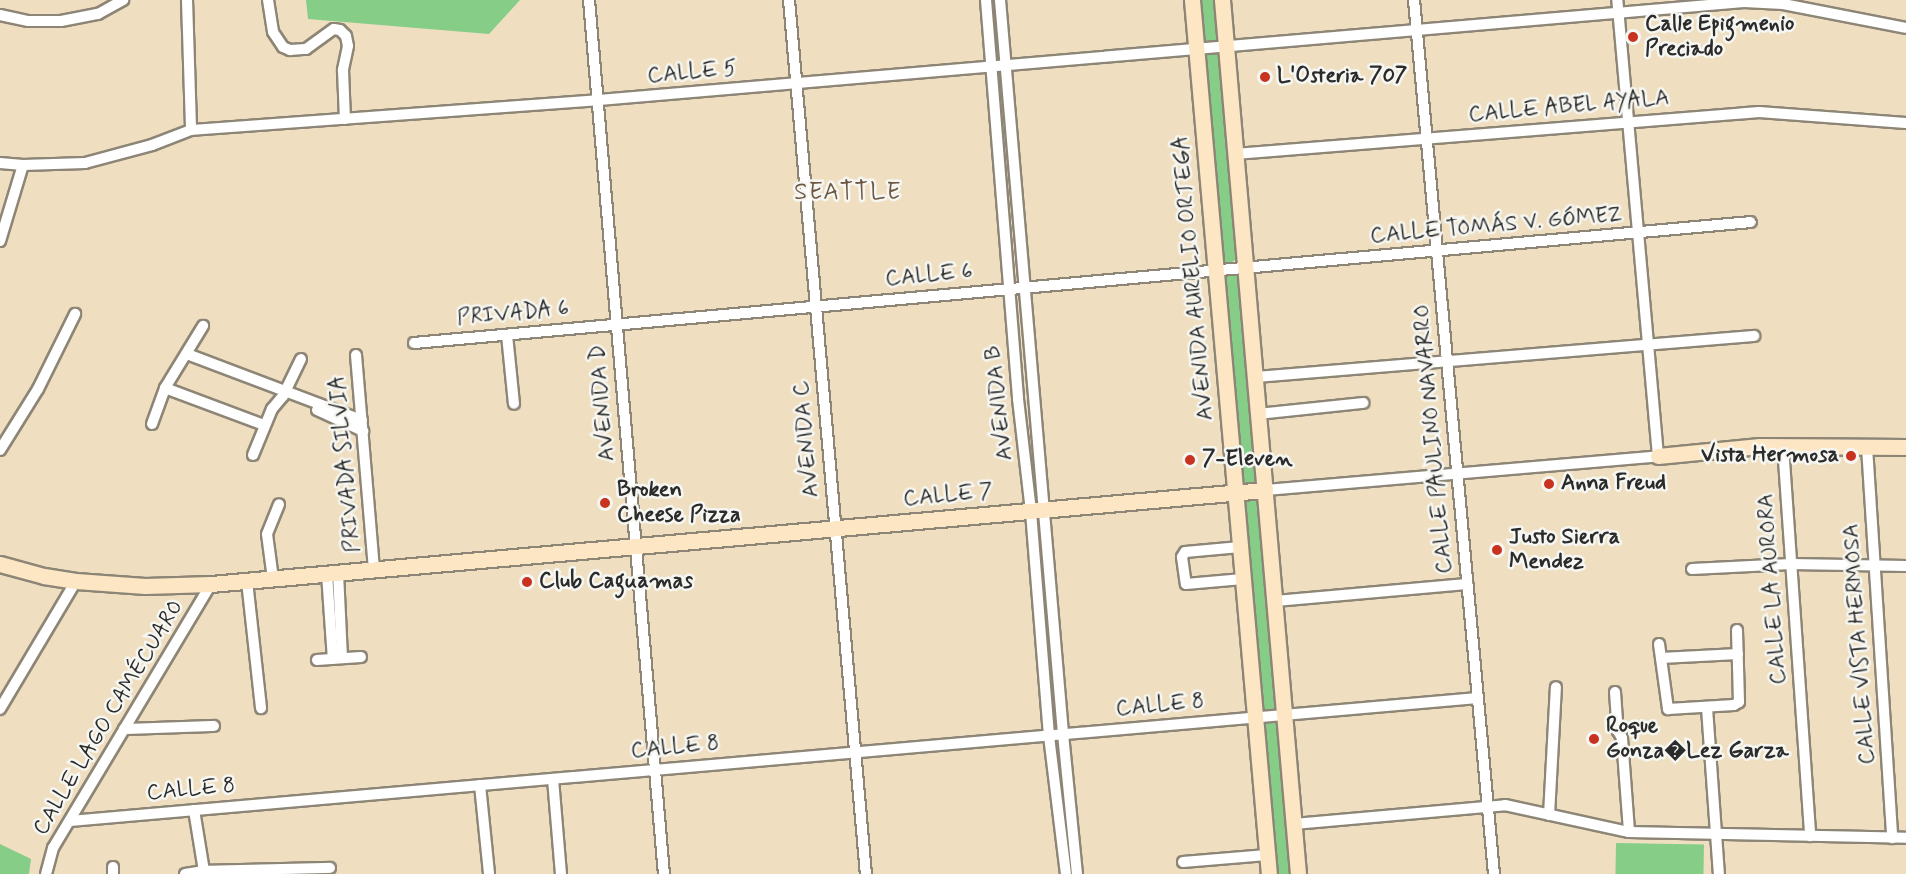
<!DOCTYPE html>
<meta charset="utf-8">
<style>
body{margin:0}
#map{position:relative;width:1906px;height:874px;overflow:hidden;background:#efdfc0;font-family:Mynerve,sans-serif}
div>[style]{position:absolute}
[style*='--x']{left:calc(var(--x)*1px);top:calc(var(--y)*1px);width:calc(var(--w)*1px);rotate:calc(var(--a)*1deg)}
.green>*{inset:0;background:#86cd88;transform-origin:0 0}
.roads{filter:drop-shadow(2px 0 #8d8576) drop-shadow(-2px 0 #8d8576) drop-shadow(0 2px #8d8576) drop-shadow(0 -2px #8d8576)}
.street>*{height:10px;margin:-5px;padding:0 5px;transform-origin:5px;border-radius:5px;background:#fff}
.secondary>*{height:15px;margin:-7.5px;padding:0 7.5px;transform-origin:7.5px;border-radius:7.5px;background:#fce6c4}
.dots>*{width:16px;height:16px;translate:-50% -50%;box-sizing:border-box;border:3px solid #f6f6f2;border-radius:50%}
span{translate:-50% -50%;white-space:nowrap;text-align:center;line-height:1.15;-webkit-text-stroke:5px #f6f6f2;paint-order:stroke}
.poi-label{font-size:22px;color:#2b2b2b;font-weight:700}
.left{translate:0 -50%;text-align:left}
.right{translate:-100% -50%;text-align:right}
.street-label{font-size:22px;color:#2b2b2b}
.neighbourhood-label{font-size:24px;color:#6e5844;letter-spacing:1.5px}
</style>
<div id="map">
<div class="green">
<div style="clip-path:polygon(306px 0,520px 0,489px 34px,308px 19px)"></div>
<div style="clip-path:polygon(1192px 0,1215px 0,1237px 257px,1234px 261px,1223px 266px,1216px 261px)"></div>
<div style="clip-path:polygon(1228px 271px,1238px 274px,1256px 478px,1253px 485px,1239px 487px,1217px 276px)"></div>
<div style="clip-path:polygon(1249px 490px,1262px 500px,1297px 874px,1270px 874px,1236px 494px)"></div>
<div style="left:1616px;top:843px;width:88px;height:31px;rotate:1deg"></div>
<div style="clip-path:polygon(0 844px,31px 859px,29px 874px,0 874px)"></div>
</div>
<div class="roads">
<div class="street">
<div style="--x:187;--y:0;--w:130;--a:88.2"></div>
<div style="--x:268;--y:0;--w:32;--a:81"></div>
<div style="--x:273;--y:32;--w:18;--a:56"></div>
<div style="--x:283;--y:47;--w:8;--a:23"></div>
<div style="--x:290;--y:50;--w:16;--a:-4"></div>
<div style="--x:306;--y:49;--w:34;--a:-36"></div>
<div style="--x:334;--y:29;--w:6;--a:9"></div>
<div style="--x:340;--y:30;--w:8;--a:45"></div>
<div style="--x:346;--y:36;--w:10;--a:79"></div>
<div style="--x:348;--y:46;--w:25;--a:102"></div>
<div style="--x:343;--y:70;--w:49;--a:87.7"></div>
<div style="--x:589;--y:0;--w:877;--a:85.1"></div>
<div style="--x:789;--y:0;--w:877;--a:84.97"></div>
<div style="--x:986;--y:0;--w:400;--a:85.4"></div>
<div style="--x:1018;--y:399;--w:114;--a:83.4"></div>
<div style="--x:1031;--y:512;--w:225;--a:85.4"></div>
<div style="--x:1049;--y:736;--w:139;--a:83"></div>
<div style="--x:1000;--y:0;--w:737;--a:85.09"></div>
<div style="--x:1063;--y:734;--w:141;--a:84.3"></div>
<div style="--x:1414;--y:0;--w:878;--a:84.77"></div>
<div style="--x:0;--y:15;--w:29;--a:12"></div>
<div style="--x:28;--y:21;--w:33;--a:0"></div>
<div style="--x:61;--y:21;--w:38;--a:-11"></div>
<div style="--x:98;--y:14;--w:29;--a:-29"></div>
<div style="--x:1235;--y:154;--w:526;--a:-4.58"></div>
<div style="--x:1759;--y:112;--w:147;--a:4.3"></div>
<div style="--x:0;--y:163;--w:23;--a:5"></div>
<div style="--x:23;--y:165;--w:62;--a:-1.8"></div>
<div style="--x:85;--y:163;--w:69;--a:-15"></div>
<div style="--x:152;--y:145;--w:42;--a:-21"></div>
<div style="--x:191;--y:130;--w:409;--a:-4.2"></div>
<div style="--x:599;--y:100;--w:1149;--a:-4.89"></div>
<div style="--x:1744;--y:2;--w:39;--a:3"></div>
<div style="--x:1783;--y:4;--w:125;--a:11"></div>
<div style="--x:0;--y:241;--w:79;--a:-73.2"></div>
<div style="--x:507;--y:335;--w:69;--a:84.2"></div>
<div style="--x:414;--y:343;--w:1342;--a:-5.17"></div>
<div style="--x:187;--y:354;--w:187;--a:20.7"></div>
<div style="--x:356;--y:355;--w:216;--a:85.2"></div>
<div style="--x:1255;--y:377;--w:501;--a:-4.7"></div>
<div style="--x:165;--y:388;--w:106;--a:20.5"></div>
<div style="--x:317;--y:410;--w:51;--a:24.5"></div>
<div style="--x:1258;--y:414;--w:106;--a:-6"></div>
<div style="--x:152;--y:424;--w:38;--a:-70"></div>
<div style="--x:165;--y:388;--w:73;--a:-58.5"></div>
<div style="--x:1783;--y:446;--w:391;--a:86"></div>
<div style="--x:1867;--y:447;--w:392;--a:86.3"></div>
<div style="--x:0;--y:450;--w:72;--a:-58.1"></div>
<div style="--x:38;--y:389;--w:84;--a:-63.7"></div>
<div style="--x:253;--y:455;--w:50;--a:-67.6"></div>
<div style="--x:272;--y:409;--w:17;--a:-50"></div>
<div style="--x:283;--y:396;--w:41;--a:-64.1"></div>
<div style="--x:1265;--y:490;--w:394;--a:-4.9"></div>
<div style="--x:1658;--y:456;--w:458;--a:-95.1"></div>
<div style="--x:1240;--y:547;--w:55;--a:174.8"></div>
<div style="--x:1185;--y:552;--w:6;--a:121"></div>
<div style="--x:1182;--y:557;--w:27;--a:82"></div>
<div style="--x:1186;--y:584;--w:57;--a:-5"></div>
<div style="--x:1692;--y:569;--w:99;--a:-2.9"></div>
<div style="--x:1791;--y:564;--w:115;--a:1"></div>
<div style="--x:338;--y:573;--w:85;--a:87.3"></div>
<div style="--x:327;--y:574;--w:85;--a:86"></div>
<div style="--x:273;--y:579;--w:45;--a:-97.6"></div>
<div style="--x:267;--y:534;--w:32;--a:-68"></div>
<div style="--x:247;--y:581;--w:128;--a:83.7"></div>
<div style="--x:1275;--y:601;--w:193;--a:-5.1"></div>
<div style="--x:1659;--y:644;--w:66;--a:82.1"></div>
<div style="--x:1668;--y:709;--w:66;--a:-3.5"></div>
<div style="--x:1734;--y:705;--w:6;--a:-31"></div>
<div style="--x:1739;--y:702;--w:72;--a:-91.6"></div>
<div style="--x:1661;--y:658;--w:77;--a:-3"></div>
<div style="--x:317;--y:660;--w:44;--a:-3.9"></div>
<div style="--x:1615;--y:692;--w:39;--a:86"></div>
<div style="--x:1618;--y:731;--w:8;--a:60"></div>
<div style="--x:1622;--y:738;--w:94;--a:85.7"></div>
<div style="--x:1707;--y:708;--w:166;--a:85.9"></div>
<div style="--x:0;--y:709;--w:149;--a:-59.3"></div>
<div style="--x:124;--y:729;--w:90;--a:-1.9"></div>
<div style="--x:553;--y:779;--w:95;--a:85.2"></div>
<div style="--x:480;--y:785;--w:89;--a:84.2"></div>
<div style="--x:194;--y:810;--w:62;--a:80.7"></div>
<div style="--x:1549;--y:815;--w:128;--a:-86.9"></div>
<div style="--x:70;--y:821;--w:1413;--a:-4.99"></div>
<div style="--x:1294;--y:824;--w:212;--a:-5.1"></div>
<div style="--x:1505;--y:805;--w:127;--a:12.3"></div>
<div style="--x:1629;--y:832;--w:277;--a:1.2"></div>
<div style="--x:1183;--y:862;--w:84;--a:-4.8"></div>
<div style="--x:113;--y:867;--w:7;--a:90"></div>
<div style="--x:46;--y:874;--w:27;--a:-75"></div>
<div style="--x:53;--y:848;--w:308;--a:-59.1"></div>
<div style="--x:185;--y:874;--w:19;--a:-9"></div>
<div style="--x:204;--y:871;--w:126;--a:-1.4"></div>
</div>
<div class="secondary">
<div style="--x:1192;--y:0;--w:877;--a:84.97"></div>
<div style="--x:1222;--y:0;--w:877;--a:85.03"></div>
<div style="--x:1658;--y:456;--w:102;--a:-5.6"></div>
<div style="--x:1760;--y:446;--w:146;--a:0.4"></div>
<div style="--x:0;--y:564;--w:46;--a:15.3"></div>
<div style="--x:44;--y:576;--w:32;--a:9"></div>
<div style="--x:76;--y:581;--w:69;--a:4.1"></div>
<div style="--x:145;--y:586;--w:66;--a:-1.7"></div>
<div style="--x:211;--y:584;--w:1058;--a:-5.1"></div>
</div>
</div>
<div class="dots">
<div style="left:1633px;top:37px;background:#c8321e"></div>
<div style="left:1265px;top:77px;background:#c8321e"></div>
<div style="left:1851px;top:456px;background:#c8321e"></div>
<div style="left:1190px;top:460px;background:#c8321e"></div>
<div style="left:1549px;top:484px;background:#c8321e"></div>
<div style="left:605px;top:503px;background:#c8321e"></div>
<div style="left:1497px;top:550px;background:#c8321e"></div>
<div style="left:527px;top:582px;background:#c8321e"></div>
<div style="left:1594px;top:739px;background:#c8321e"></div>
</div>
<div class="poi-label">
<span class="left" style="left:1645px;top:37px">Calle Epigmenio<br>Preciado</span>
<span class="left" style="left:1277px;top:77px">L'Osteria 707</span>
<span class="right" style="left:1839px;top:456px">Vista Hermosa</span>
<span class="left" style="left:1202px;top:460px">7-Eleven</span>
<span class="left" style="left:1561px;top:484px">Anna Freud</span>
<span class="left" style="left:617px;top:503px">Broken<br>Cheese Pizza</span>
<span class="left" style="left:1509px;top:550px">Justo Sierra<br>Mendez</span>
<span class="left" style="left:539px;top:582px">Club Caguamas</span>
<span class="left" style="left:1606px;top:739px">Roque<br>Gonza�Lez Garza</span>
</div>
<div class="street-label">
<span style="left:692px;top:73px;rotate:-5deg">CALLE 5</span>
<span style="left:1569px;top:107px;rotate:-5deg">CALLE ABEL AYALA</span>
<span style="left:1496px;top:226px;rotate:-5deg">CALLE TOMÁS V. GÓMEZ</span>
<span style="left:929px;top:276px;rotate:-5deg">CALLE 6</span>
<span style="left:1194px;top:278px;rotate:-95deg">AVENIDA AURELIO ORTEGA</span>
<span style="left:513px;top:314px;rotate:-5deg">PRIVADA 6</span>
<span style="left:603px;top:403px;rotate:-95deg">AVENIDA D</span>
<span style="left:1000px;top:403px;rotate:-96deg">AVENIDA B</span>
<span style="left:807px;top:439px;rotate:-95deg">AVENIDA C</span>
<span style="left:1434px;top:439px;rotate:-95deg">CALLE PAULINO NAVARRO</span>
<span style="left:346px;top:464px;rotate:-95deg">PRIVADA SILVIA</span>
<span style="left:948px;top:496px;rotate:-5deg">CALLE 7</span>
<span style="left:1773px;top:589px;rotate:-94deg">CALLE LA AURORA</span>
<span style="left:1860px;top:644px;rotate:-94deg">CALLE VISTA HERMOSA</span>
<span style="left:1160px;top:706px;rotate:-5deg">CALLE 8</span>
<span style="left:109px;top:718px;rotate:-59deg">CALLE LAGO CAMÉCUARO</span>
<span style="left:675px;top:748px;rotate:-5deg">CALLE 8</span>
<span style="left:191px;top:790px;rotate:-5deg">CALLE 8</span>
</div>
<div class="neighbourhood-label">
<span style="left:848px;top:193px">SEATTLE</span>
</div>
</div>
